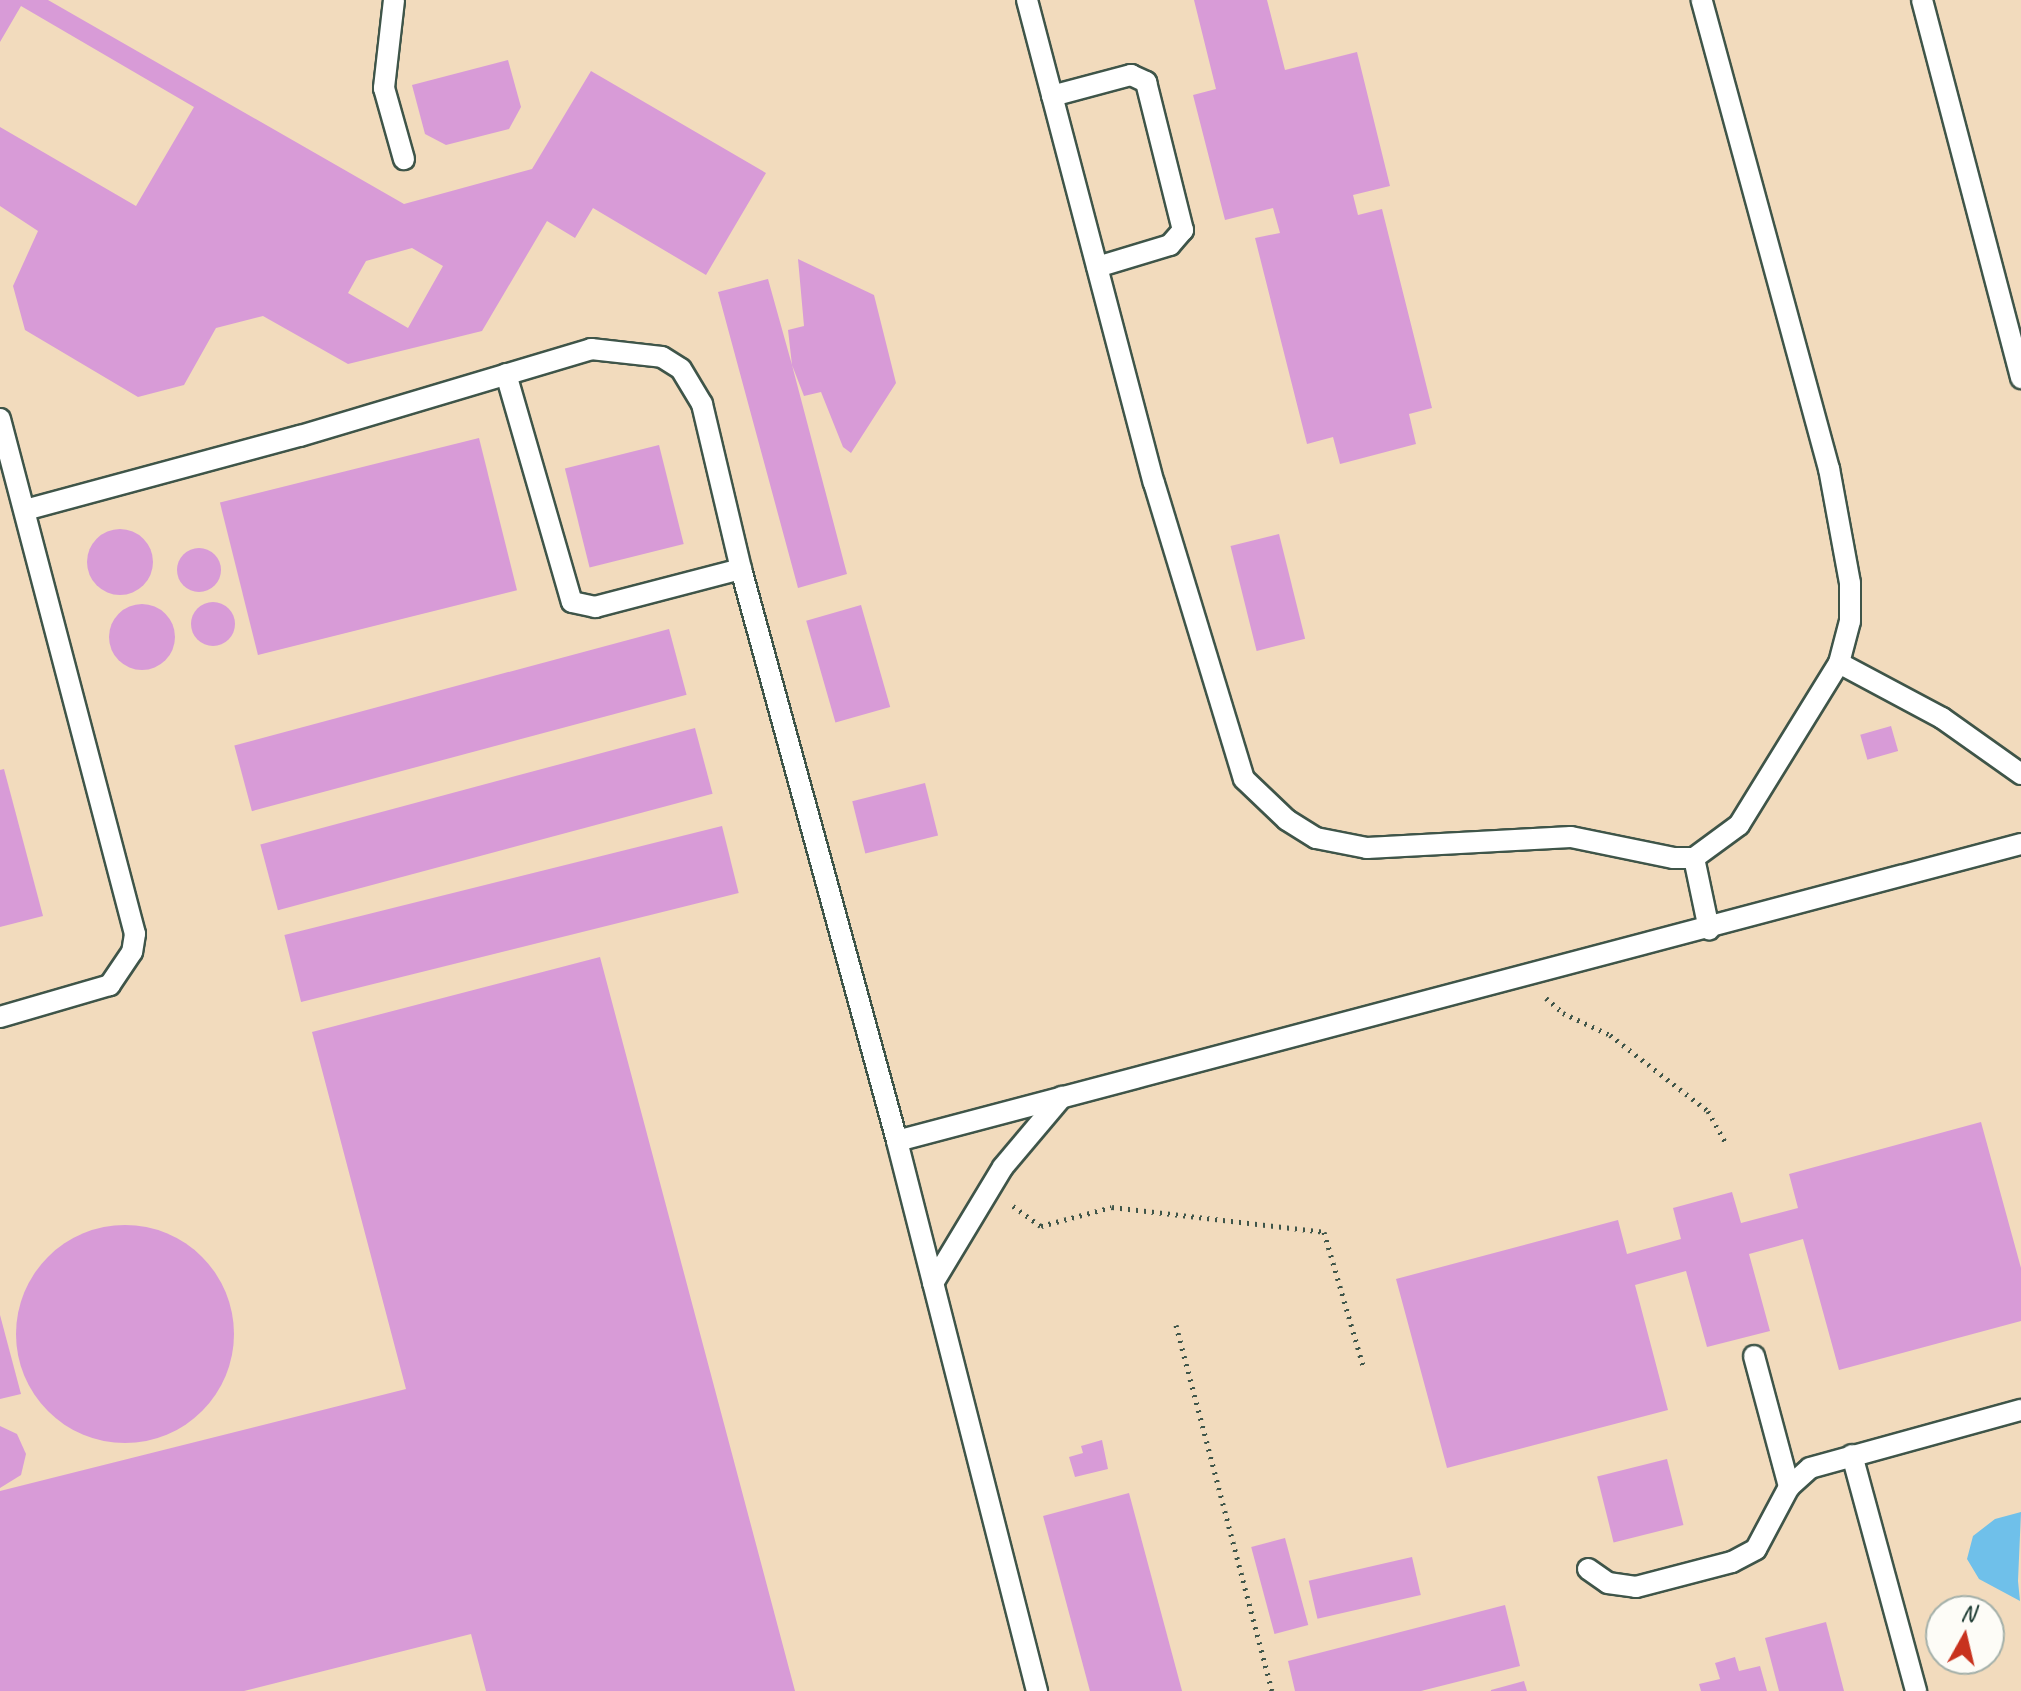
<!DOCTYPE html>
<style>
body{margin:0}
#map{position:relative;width:2021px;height:1691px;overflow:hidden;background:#f2dbbd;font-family:Caveat,sans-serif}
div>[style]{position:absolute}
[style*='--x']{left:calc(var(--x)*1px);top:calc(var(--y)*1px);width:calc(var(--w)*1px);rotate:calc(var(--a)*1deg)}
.water>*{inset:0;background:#6fc0ea}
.building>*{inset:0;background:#d89bd7;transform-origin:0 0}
.round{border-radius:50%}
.path>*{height:5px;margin-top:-2.5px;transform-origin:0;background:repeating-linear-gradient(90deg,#3f5549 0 2px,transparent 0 8px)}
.roads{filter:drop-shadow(2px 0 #3f5549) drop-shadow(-2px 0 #3f5549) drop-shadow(0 2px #3f5549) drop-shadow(0 -2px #3f5549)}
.lane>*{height:20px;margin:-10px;padding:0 10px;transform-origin:10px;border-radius:10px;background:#fff}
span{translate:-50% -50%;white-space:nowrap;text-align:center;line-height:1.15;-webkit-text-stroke:6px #fdfcf7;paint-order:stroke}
.north{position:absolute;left:1925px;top:1595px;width:80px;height:80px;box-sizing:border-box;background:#fdfcf7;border:2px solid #a4b0a9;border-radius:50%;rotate:8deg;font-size:22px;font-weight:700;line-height:32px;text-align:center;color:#1f3d34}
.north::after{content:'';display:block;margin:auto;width:28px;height:36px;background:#c8321e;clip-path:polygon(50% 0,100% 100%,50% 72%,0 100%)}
</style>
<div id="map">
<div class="water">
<div style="clip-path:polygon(2021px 1512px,2018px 1581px,2020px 1601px,1979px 1579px,1967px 1559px,1973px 1536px,1995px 1519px)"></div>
</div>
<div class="building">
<div style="clip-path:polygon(evenodd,0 0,48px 0,404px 204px,532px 169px,591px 71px,766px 173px,706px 275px,593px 208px,575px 238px,547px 221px,482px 331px,348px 364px,263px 316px,216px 328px,184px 385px,138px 397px,25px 330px,13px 286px,38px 231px,0 206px,0 127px,136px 206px,194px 107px,21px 6px,0 42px,0 0,412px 248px,443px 266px,408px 328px,348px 293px,366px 261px,412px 248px)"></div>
<div style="clip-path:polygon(1194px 0,1267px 0,1285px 70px,1357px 52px,1390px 186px,1353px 195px,1358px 215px,1382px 209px,1432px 408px,1409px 414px,1416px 444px,1340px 464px,1333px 437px,1307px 444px,1255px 238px,1280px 233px,1273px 208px,1225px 220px,1193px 95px,1216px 89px)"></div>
<div style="clip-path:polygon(508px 60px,521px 107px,509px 129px,446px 145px,425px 134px,412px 85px)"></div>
<div style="clip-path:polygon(798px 259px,874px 295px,896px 383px,851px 453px,843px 447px,821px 392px,804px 396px,792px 365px,847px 574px,798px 588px,718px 292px,768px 279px,792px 365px,788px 330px,804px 326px)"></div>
<div style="left:479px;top:438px;width:157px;height:267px;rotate:76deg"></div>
<div style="left:659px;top:445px;width:102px;height:97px;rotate:76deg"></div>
<div class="round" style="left:87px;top:529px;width:66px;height:66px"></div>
<div style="left:1279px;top:534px;width:108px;height:50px;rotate:76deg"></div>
<div class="round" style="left:177px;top:548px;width:44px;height:44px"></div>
<div class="round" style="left:191px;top:602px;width:44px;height:44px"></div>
<div class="round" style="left:109px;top:604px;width:66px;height:66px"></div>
<div style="left:861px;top:605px;width:106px;height:57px;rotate:74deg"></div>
<div style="left:669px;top:629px;width:68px;height:450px;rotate:75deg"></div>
<div style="left:1891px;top:726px;width:26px;height:32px;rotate:74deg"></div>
<div style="left:695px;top:728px;width:68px;height:450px;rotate:75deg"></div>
<div style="clip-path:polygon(4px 769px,43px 916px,0 927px,0 770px)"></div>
<div style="left:925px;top:783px;width:54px;height:75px;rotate:76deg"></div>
<div style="left:722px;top:826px;width:69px;height:451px;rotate:76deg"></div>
<div style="clip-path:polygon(600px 957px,795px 1691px,486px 1691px,471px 1634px,244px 1691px,0 1691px,0 1491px,406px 1389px,312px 1032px)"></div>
<div style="clip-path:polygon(1981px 1122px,2021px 1268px,2021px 1321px,1839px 1370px,1803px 1239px,1749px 1254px,1770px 1331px,1707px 1347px,1686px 1271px,1635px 1285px,1668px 1410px,1447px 1468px,1396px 1279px,1618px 1220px,1627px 1254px,1681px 1239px,1673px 1208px,1732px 1192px,1741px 1223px,1798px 1208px,1789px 1174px)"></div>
<div class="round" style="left:16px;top:1225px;width:218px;height:218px"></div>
<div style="clip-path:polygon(0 1315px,21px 1394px,0 1399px)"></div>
<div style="clip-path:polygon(0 1426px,17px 1434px,26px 1454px,21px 1475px,0 1488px)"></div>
<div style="clip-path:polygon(1102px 1440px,1108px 1469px,1075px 1477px,1069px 1457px,1083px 1453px,1081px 1446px)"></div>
<div style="left:1667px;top:1459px;width:68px;height:72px;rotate:76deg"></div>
<div style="left:1129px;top:1493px;width:205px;height:89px;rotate:75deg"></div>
<div style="left:1285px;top:1538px;width:90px;height:35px;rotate:75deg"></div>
<div style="left:1412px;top:1557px;width:39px;height:106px;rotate:77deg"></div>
<div style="clip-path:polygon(1505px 1605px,1520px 1666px,1421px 1691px,1295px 1691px,1288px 1661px)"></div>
<div style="clip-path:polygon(1826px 1622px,1844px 1691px,1779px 1691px,1765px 1638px)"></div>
<div style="clip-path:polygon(1735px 1657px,1739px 1671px,1760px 1666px,1767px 1691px,1701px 1691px,1699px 1684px,1720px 1679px,1715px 1663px)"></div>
<div style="clip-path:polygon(1524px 1681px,1527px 1691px,1491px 1691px,1491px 1690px)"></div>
</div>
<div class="path">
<div style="--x:1546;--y:998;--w:23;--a:41"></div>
<div style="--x:1563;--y:1013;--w:52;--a:25.1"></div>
<div style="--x:1610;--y:1035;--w:124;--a:37.8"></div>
<div style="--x:1708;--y:1111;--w:37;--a:61"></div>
<div style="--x:1013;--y:1206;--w:34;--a:36"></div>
<div style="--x:1041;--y:1226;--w:73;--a:-15"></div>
<div style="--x:1112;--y:1207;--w:213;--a:6.7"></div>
<div style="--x:1324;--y:1232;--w:143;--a:73.7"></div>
<div style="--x:1176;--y:1325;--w:378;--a:75.3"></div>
</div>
<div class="roads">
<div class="lane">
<div style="--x:394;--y:0;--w:89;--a:96.5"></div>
<div style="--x:384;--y:88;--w:74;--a:74.3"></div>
<div style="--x:1027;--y:0;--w:499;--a:75.3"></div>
<div style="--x:1154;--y:483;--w:309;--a:73.1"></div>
<div style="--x:1244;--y:779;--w:59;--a:43.6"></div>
<div style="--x:1287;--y:820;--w:34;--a:32"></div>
<div style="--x:1316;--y:838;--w:52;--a:11.1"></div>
<div style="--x:1367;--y:848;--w:204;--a:-3.1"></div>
<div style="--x:1571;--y:837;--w:104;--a:11.6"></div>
<div style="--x:1673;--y:858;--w:21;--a:0"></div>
<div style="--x:1694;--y:858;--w:56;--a:-36.3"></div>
<div style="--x:1739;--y:825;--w:190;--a:-58.3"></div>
<div style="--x:1839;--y:663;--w:43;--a:-75.3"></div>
<div style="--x:1850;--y:621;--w:38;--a:-90"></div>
<div style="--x:1850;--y:583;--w:116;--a:-100.4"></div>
<div style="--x:1829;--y:469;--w:486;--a:-105.2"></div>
<div style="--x:1922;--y:0;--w:391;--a:75.3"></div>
<div style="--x:1052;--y:96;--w:82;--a:-14.9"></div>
<div style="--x:1131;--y:75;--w:17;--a:25"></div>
<div style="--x:1146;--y:82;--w:153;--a:76"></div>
<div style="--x:1183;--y:230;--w:20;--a:131"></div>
<div style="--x:1170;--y:245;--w:76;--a:163.2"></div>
<div style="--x:506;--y:374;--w:237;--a:73.9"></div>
<div style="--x:572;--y:602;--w:24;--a:12"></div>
<div style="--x:595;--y:607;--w:151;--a:-14.6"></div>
<div style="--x:0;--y:419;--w:532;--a:75.31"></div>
<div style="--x:135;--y:934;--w:18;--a:99"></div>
<div style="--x:132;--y:952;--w:40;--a:124"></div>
<div style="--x:110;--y:985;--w:115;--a:163.8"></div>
<div style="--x:25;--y:510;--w:285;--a:-15.1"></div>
<div style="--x:300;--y:436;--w:304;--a:-16.6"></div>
<div style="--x:591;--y:349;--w:71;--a:6.4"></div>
<div style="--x:662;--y:357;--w:22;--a:32"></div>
<div style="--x:681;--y:369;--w:41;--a:59"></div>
<div style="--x:702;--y:404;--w:170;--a:76.7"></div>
<div style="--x:741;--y:569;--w:593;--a:74.74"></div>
<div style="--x:897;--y:1141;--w:568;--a:75.72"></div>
<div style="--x:1839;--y:663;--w:117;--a:28.1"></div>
<div style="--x:1942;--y:718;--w:97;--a:35.3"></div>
<div style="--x:1694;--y:858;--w:73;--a:78.1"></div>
<div style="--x:897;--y:1141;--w:1163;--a:-14.8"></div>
<div style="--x:933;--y:1283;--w:135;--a:-58.9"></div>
<div style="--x:1003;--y:1167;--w:92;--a:-49.9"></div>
<div style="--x:1754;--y:1356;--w:136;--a:75"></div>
<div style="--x:1852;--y:1455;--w:245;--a:74.8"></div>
<div style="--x:1588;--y:1569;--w:24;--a:35"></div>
<div style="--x:1608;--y:1583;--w:28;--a:8"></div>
<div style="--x:1636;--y:1587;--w:99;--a:-14.6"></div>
<div style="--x:1732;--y:1562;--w:27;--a:-28"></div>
<div style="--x:1756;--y:1549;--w:70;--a:-62"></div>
<div style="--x:1789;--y:1487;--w:28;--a:-42"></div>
<div style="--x:1810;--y:1468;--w:219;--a:-15.4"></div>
</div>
</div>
<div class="north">N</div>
</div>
